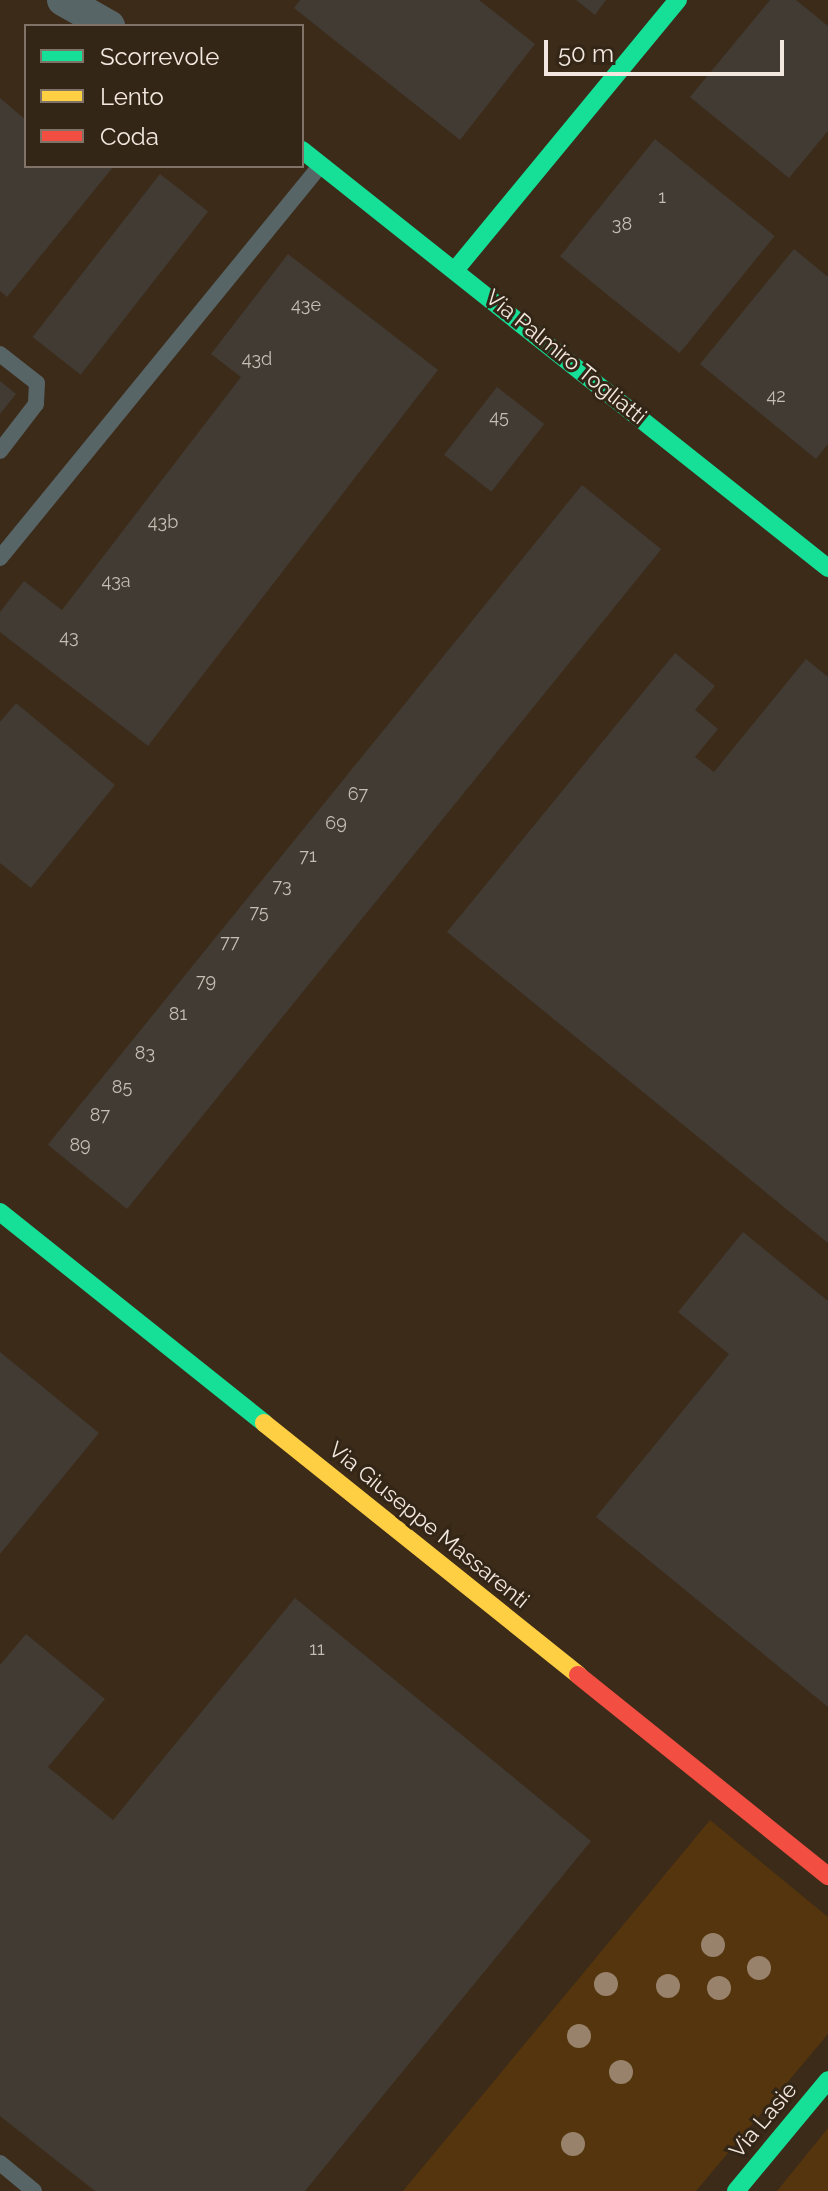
<!DOCTYPE html>
<style>
body{margin:0}
#map{position:relative;width:828px;height:2191px;overflow:hidden;background:#2d251d;font-family:Raleway,sans-serif}
div>[style]{position:absolute}
[style*='--x']{left:calc(var(--x)*1px);top:calc(var(--y)*1px);width:calc(var(--w)*1px);rotate:calc(var(--a)*1deg)}
.built>*{inset:0;background:#3c2b19}
.green>*{inset:0;background:#54350d}
.building>*{inset:0;background:#413b34;transform-origin:0 0}
.lane>*{height:16px;margin:-8px;padding:0 8px;transform-origin:8px;border-radius:8px;background:#586567}
.street>*{height:32px;margin:-16px;padding:0 16px;transform-origin:16px;border-radius:16px;background:#586567}
.fast>*{height:18px;margin:-9px;padding:0 9px;transform-origin:9px;border-radius:9px;background:#16e098}
.slow>*{height:18px;margin:-9px;padding:0 9px;transform-origin:9px;border-radius:9px;background:#ffcf43}
.jam>*{height:18px;margin:-9px;padding:0 9px;transform-origin:9px;border-radius:9px;background:#f24e42}
.trees>*{width:24px;height:24px;margin:-12px;border-radius:50%;background:#99826b}
span{translate:-50% -50%;white-space:nowrap;text-align:center;line-height:1.15;-webkit-text-stroke:6px #332617;paint-order:stroke}
.number-label{font-size:18px;color:#c6bdb4}
.number-label span{-webkit-text-stroke-width:0}
.street-label{font-size:22px;color:#f2e8df}
.legend{position:absolute;left:24px;top:24px;width:280px;height:144px;box-sizing:border-box;background:#332617;border:2px solid #7f7467;margin:0;padding:10px 14px;list-style:none;font-size:24px;color:#f2e8df}
.legend li{display:flex;align-items:center;gap:16px;height:40px}
.legend b{width:40px;border:2px solid #7f7467}
.scale{position:absolute;left:544px;top:40px;width:240px;height:36px;box-sizing:border-box;border:4px solid #f2e8df;border-top:0;padding-left:10px;font-size:24px;line-height:28px;white-space:nowrap;color:#f2e8df;-webkit-text-stroke:6px #332617;paint-order:stroke}
</style>
<div id="map">
<div class="built">
<div style="clip-path:polygon(evenodd,0 0,828px 0,828px 2191px,0 2191px,0 0,26px 26px,302px 26px,302px 166px,26px 166px,26px 26px)"></div>
</div>
<div class="green">
<div style="clip-path:polygon(710px 1820px,828px 1917px,828px 2034px,696px 2191px,403px 2191px)"></div>
<div style="clip-path:polygon(828px 2128px,828px 2191px,777px 2191px)"></div>
</div>
<div class="building">
<div style="clip-path:polygon(300px 0,479px 0,535px 44px,460px 140px,294px 8px)"></div>
<div style="clip-path:polygon(576px 0,606px 0,595px 15px)"></div>
<div style="clip-path:polygon(770px 0,796px 0,828px 26px,828px 131px,789px 178px,690px 97px)"></div>
<div style="clip-path:polygon(0 98px,26px 120px,26px 166px,114px 166px,7px 297px,0 291px)"></div>
<div style="left:655px;top:139px;width:154px;height:151px;rotate:39deg"></div>
<div style="left:160px;top:174px;width:61px;height:207px;rotate:38deg"></div>
<div style="clip-path:polygon(794px 249px,828px 277px,828px 444px,816px 459px,700px 364px)"></div>
<div style="clip-path:polygon(288px 254px,438px 370px,148px 746px,0 632px,0 612px,24px 581px,62px 610px,241px 377px,211px 354px)"></div>
<div style="clip-path:polygon(0 381px,16px 394px,0 414px)"></div>
<div style="left:497px;top:387px;width:60px;height:86px;rotate:38deg"></div>
<div style="left:582px;top:485px;width:102px;height:849px;rotate:39deg"></div>
<div style="clip-path:polygon(675px 653px,715px 686px,695px 710px,718px 729px,695px 757px,714px 772px,806px 659px,828px 677px,828px 1243px,447px 932px)"></div>
<div style="clip-path:polygon(16px 703px,115px 785px,31px 888px,0 863px,0 722px)"></div>
<div style="clip-path:polygon(743px 1232px,828px 1301px,828px 1707px,596px 1517px,729px 1354px,678px 1312px)"></div>
<div style="clip-path:polygon(0 1352px,99px 1433px,0 1554px)"></div>
<div style="clip-path:polygon(295px 1598px,591px 1841px,305px 2191px,95px 2191px,0 2116px,0 1665px,26px 1634px,105px 1699px,48px 1767px,113px 1820px)"></div>
</div>
<div class="lane">
<div style="--x:0;--y:354;--w:47;--a:38.1"></div>
<div style="--x:37;--y:383;--w:21;--a:93"></div>
<div style="--x:36;--y:404;--w:59;--a:127.5"></div>
<div style="--x:0;--y:558;--w:506;--a:-50.77"></div>
<div style="--x:0;--y:2163;--w:44;--a:39.5"></div>
</div>
<div class="street">
<div style="--x:63;--y:0;--w:53;--a:29.5"></div>
</div>
<div class="fast">
<div style="--x:302;--y:150;--w:672;--a:38.47"></div>
<div style="--x:456;--y:269;--w:349;--a:-50.5"></div>
<div style="--x:0;--y:1212;--w:338;--a:38.6"></div>
<div style="--x:736;--y:2191;--w:144;--a:-50.3"></div>
</div>
<div class="slow">
<div style="--x:264;--y:1423;--w:403;--a:38.7"></div>
</div>
<div class="jam">
<div style="--x:578;--y:1675;--w:321;--a:38.8"></div>
</div>
<div class="trees">
<div style="left:713px;top:1945px"></div>
<div style="left:759px;top:1968px"></div>
<div style="left:606px;top:1984px"></div>
<div style="left:668px;top:1986px"></div>
<div style="left:719px;top:1988px"></div>
<div style="left:579px;top:2036px"></div>
<div style="left:621px;top:2072px"></div>
<div style="left:573px;top:2144px"></div>
</div>
<div class="number-label">
<span style="left:662px;top:197px">1</span>
<span style="left:622px;top:224px">38</span>
<span style="left:306px;top:305px">43e</span>
<span style="left:257px;top:359px">43d</span>
<span style="left:776px;top:396px">42</span>
<span style="left:499px;top:417px">45</span>
<span style="left:163px;top:522px">43b</span>
<span style="left:116px;top:581px">43a</span>
<span style="left:69px;top:637px">43</span>
<span style="left:358px;top:794px">67</span>
<span style="left:336px;top:823px">69</span>
<span style="left:308px;top:856px">71</span>
<span style="left:282px;top:886px">73</span>
<span style="left:259px;top:912px">75</span>
<span style="left:230px;top:942px">77</span>
<span style="left:206px;top:981px">79</span>
<span style="left:178px;top:1014px">81</span>
<span style="left:145px;top:1053px">83</span>
<span style="left:122px;top:1087px">85</span>
<span style="left:100px;top:1115px">87</span>
<span style="left:80px;top:1145px">89</span>
<span style="left:317px;top:1649px">11</span>
</div>
<div class="street-label">
<span style="left:566px;top:357px;rotate:39deg">Via Palmiro Togliatti</span>
<span style="left:429px;top:1525px;rotate:39deg">Via Giuseppe Massarenti</span>
<span style="left:763px;top:2120px;rotate:-50deg">Via Lasie</span>
</div>
<ul class="legend">
<li><b style="height:10px;background:#16e098"></b>Scorrevole</li>
<li><b style="height:10px;background:#ffcf43"></b>Lento</li>
<li><b style="height:10px;background:#f24e42"></b>Coda</li>
</ul>
<div class="scale">50 m</div>
</div>
